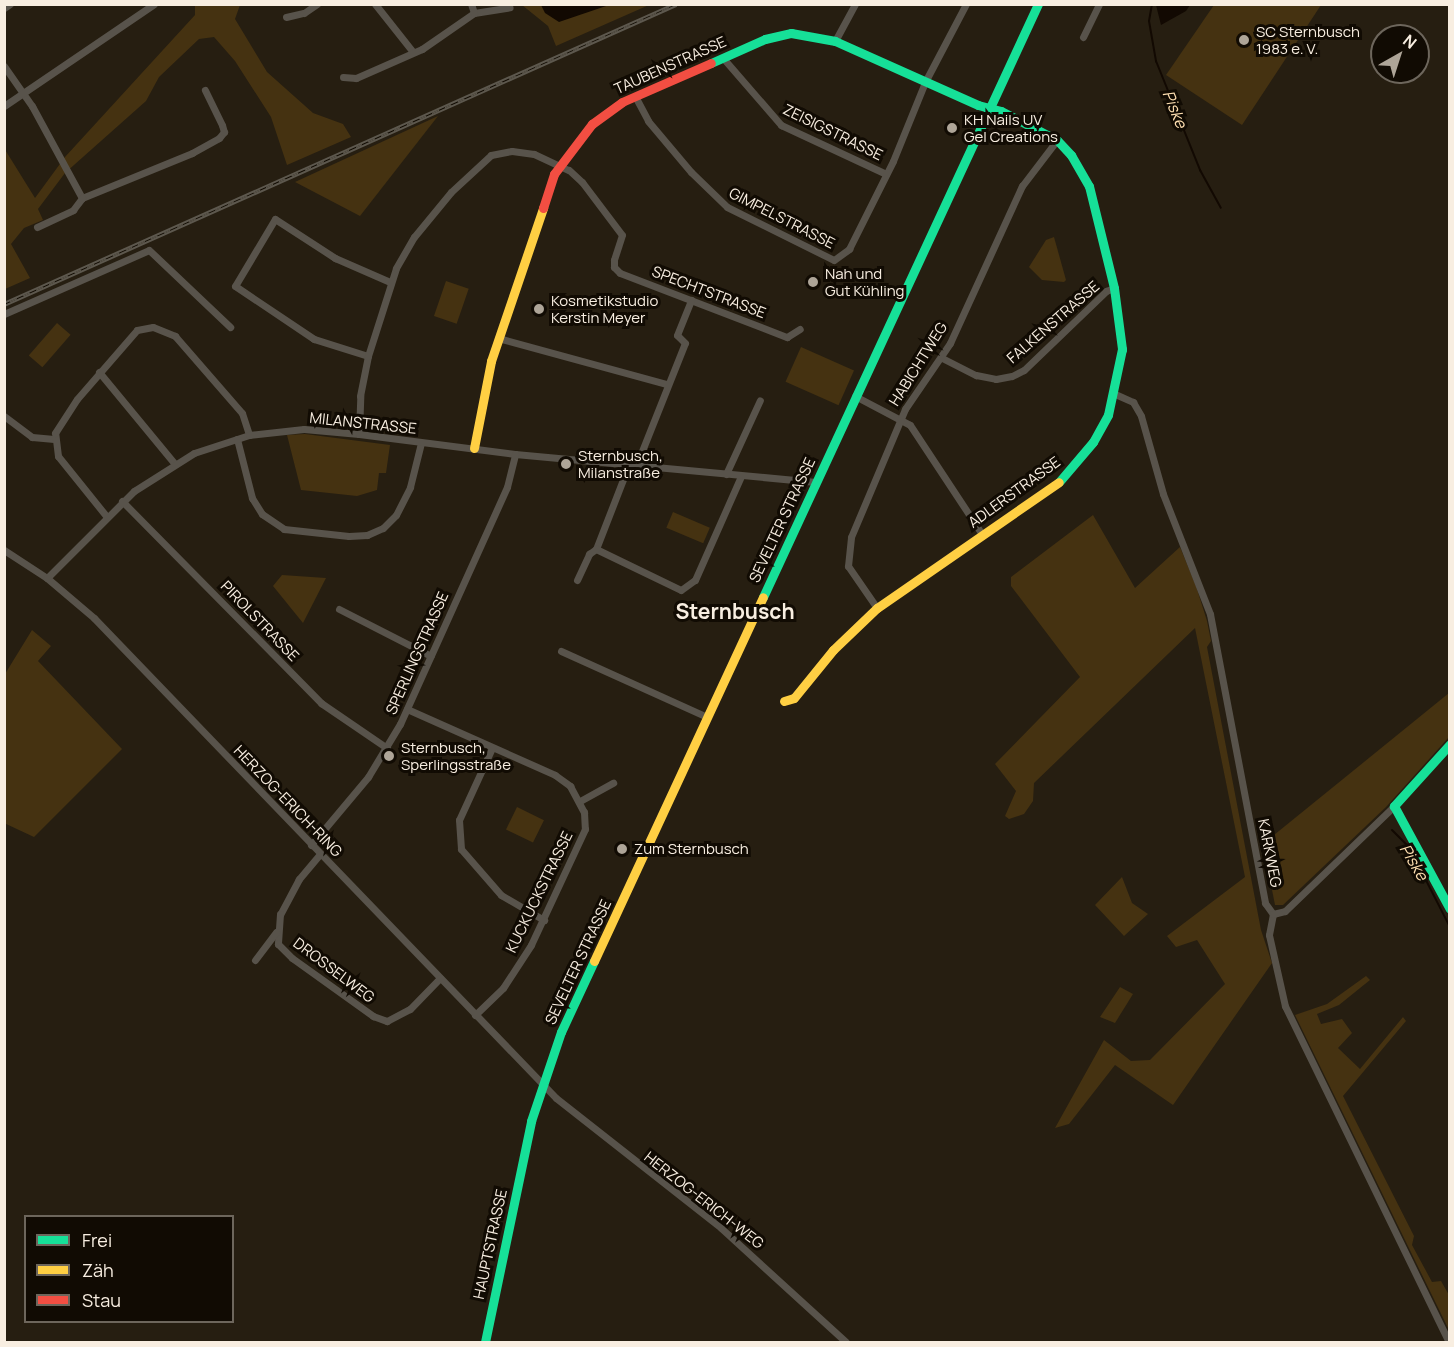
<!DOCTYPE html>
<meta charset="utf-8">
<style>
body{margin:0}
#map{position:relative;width:1454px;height:1347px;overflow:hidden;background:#261e11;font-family:Manrope,sans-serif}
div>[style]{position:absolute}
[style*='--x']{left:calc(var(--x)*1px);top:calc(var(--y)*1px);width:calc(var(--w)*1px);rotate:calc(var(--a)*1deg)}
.green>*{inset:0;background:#453211;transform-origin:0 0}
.water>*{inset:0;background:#120902}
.stream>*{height:2px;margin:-1px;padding:0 1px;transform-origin:1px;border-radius:1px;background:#120902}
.street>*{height:7px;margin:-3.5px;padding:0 3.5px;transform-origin:3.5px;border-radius:3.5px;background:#58534b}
.fast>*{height:9px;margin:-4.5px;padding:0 4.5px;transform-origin:4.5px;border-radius:4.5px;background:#16e098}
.slow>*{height:9px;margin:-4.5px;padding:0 4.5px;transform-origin:4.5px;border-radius:4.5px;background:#ffcf43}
.jam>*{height:9px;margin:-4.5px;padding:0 4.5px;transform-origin:4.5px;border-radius:4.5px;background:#f24e42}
.rail>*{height:4.5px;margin-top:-2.25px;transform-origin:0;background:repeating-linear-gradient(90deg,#110b03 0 7px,#5d584e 0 14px);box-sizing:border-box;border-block:2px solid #5d584e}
.dots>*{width:16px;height:16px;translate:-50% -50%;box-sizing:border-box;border:3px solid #110b03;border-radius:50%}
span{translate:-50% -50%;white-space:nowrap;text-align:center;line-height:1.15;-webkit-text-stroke:6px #110b03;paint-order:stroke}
.poi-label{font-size:15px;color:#f8eee1}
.left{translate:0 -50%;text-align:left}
.street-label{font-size:15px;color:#f8eee1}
.water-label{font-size:16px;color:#fddeb0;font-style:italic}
.district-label{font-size:21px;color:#f8eee1;font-weight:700}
.frame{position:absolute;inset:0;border:6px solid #f8eee1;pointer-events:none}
.legend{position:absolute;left:24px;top:1215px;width:210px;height:108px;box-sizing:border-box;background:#110b03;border:2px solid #6d665c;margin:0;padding:8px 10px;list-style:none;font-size:18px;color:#f8eee1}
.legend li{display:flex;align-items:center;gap:12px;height:30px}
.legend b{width:30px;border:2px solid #6d665c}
.north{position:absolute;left:1370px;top:24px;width:60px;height:60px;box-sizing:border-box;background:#110b03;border:2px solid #6d665c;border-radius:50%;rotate:39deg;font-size:16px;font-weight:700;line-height:24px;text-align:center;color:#f8eee1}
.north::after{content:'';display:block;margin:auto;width:21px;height:27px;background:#aea598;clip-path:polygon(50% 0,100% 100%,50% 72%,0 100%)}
</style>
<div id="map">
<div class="green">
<div style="clip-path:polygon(195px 4px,240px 5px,235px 19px,267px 72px,313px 113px,343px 124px,351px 137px,287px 165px,271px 117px,235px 61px,214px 37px,199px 39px,159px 77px,146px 101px,65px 173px,38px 209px,43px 220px,24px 228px,11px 244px,30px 278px,5px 289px,4px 148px,35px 198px,65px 157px,195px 15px)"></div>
<div style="clip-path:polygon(522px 5px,649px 5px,556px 46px,548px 26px)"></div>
<div style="clip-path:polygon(1214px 5px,1321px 5px,1242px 125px,1166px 75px)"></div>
<div style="clip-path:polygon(438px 116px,360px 216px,295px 182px)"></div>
<div style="clip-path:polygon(1054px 237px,1066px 280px,1064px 282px,1042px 280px,1029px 267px,1046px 240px)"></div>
<div style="left:446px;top:281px;width:24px;height:37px;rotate:19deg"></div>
<div style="left:57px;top:323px;width:18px;height:43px;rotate:41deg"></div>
<div style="left:801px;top:347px;width:58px;height:38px;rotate:24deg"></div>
<div style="clip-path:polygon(305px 434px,390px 445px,386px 473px,379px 473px,377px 490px,357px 496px,301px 490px,287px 435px)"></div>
<div style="left:673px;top:512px;width:40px;height:17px;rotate:23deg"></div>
<div style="clip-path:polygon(1093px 515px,1135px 588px,1180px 547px,1196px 586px,1207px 621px,1211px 641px,1207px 647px,1261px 930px,1272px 963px,1173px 1105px,1115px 1065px,1069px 1124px,1055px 1128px,1104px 1040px,1131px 1061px,1150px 1060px,1225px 984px,1197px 940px,1176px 947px,1167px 936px,1245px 877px,1195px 628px,1034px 783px,1033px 801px,1024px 814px,1009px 819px,1005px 816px,1016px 791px,995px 764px,1080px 677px,1011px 586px,1011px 577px)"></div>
<div style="clip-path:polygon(282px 575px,326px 578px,303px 623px,273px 586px)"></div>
<div style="clip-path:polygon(32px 630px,51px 646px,38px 661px,122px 749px,34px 837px,4px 823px,5px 674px)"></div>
<div style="clip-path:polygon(1449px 693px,1449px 737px,1386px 807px,1283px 905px,1275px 905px,1263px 844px)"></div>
<div style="left:517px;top:807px;width:30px;height:25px;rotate:26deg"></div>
<div style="clip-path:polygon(1122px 877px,1132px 903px,1148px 914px,1124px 936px,1095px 905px)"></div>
<div style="clip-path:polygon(1366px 976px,1370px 980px,1339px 1005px,1317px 1014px,1321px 1024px,1342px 1019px,1352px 1033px,1338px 1048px,1360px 1069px,1403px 1017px,1406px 1021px,1343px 1096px,1414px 1236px,1412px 1245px,1432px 1282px,1441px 1281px,1449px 1295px,1449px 1330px,1295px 1015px,1327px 1004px)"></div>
<div style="clip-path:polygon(1120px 987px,1133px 994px,1115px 1023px,1100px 1017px)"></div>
</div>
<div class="water">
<div style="clip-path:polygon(541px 5px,609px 5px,559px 22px,545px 13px)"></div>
<div style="clip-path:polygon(1190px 5px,1186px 11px,1161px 25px,1156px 5px)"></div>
</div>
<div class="stream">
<div style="--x:1152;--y:4;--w:17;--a:100"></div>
<div style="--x:1149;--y:21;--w:41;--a:80.1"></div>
<div style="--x:1156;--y:61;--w:118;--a:68"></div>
<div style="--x:1200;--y:170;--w:43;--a:61.1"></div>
<div style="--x:1392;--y:830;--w:24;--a:45"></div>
<div style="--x:1409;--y:847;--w:90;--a:62.9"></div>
</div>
<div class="street">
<div style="--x:375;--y:4;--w:61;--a:51.6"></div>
<div style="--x:4;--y:8;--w:7;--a:-34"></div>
<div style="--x:474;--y:13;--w:36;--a:-9"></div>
<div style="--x:286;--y:17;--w:18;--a:-13"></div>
<div style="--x:304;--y:13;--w:16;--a:-35"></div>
<div style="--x:1083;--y:37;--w:37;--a:-64"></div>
<div style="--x:835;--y:41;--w:42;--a:-61.6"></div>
<div style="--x:723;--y:58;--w:89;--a:49.1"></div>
<div style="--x:781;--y:125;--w:116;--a:25"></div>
<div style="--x:4;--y:66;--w:49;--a:55"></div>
<div style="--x:32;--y:106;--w:105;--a:61.5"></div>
<div style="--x:343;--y:77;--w:13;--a:4"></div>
<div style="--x:356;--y:78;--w:72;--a:-23.7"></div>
<div style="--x:422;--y:49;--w:63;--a:-34.7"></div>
<div style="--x:474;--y:13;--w:9;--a:-108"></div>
<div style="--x:636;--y:98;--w:26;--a:62"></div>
<div style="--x:648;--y:121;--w:67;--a:49.9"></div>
<div style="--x:691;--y:172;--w:50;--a:44.2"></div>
<div style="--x:727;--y:207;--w:119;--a:26.4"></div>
<div style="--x:834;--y:260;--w:19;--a:-36"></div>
<div style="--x:849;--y:249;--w:98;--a:-63.4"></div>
<div style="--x:893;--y:161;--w:85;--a:-67.9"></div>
<div style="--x:925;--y:82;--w:88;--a:-62.3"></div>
<div style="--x:4;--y:106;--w:181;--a:-34.2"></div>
<div style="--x:82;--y:198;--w:119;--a:-22.2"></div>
<div style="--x:192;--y:153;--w:31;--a:-29"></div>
<div style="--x:219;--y:138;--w:8;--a:-50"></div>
<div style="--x:224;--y:132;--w:7;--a:-106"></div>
<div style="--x:222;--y:125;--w:39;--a:-116"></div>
<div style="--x:37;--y:227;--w:40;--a:-25"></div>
<div style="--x:73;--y:210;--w:15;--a:-53"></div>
<div style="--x:4;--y:314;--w:158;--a:-23.8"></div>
<div style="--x:149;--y:250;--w:112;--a:43.5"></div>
<div style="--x:498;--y:338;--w:174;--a:15.3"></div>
<div style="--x:368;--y:356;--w:57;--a:-162.5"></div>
<div style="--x:314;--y:339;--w:95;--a:-146.1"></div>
<div style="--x:235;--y:286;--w:78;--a:-59.2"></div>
<div style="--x:275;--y:219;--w:72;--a:33"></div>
<div style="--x:335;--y:258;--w:60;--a:23.6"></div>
<div style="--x:942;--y:358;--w:38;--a:27"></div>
<div style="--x:976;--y:375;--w:20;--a:11"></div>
<div style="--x:996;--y:379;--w:16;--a:-11"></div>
<div style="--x:1012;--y:376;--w:13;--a:-27"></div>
<div style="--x:1024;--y:370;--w:114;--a:-43.9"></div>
<div style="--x:1106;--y:291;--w:9;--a:-21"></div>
<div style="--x:99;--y:372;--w:118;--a:50.5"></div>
<div style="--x:1115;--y:394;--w:20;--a:24"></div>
<div style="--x:1133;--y:402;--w:16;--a:60"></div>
<div style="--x:1141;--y:416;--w:81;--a:74.2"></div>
<div style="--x:1163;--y:494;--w:129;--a:68.6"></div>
<div style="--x:1210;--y:614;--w:294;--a:79.2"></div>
<div style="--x:1265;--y:903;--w:14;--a:54"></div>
<div style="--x:855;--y:396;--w:62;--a:27.8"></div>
<div style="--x:910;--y:425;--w:131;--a:56.6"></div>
<div style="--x:4;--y:416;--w:35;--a:37"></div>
<div style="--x:32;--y:437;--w:22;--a:5"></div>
<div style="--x:359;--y:434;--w:38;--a:-88"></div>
<div style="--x:360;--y:396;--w:41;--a:-78.7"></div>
<div style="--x:368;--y:356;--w:92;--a:-72.3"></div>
<div style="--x:396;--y:268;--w:36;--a:-60"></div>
<div style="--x:414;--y:237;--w:58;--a:-50.6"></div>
<div style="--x:451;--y:192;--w:54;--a:-42.8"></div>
<div style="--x:491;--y:155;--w:21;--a:-11"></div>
<div style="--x:512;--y:151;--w:22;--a:8"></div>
<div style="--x:534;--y:154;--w:38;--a:25"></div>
<div style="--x:569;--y:170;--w:18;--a:43"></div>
<div style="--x:582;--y:182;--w:66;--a:53"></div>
<div style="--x:622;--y:235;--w:26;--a:108"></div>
<div style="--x:614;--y:260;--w:7;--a:90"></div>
<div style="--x:614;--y:267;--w:8;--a:45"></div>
<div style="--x:620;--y:273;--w:179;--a:21"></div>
<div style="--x:787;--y:337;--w:15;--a:-32"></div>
<div style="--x:237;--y:439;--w:61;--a:75.7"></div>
<div style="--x:252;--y:498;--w:19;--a:58"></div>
<div style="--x:262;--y:514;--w:27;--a:34"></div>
<div style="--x:284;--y:529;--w:65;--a:6.1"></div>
<div style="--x:349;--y:536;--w:18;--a:-3"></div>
<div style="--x:367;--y:535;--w:17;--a:-24"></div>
<div style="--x:383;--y:528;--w:18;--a:-45"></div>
<div style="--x:396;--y:515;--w:31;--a:-63"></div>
<div style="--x:410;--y:487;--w:45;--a:-76"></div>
<div style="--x:629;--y:464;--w:91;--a:111.2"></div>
<div style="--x:596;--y:549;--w:94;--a:25.8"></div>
<div style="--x:681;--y:590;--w:17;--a:-36"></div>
<div style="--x:695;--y:580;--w:114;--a:-66.1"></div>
<div style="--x:636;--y:466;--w:132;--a:-68.3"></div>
<div style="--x:685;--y:343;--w:11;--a:-135"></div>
<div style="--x:677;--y:335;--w:38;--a:-68"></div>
<div style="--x:726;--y:474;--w:81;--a:-65.3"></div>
<div style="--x:122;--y:501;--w:284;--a:45.4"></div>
<div style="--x:321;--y:703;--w:80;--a:34.3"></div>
<div style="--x:107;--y:517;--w:78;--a:-128.8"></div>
<div style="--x:58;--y:456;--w:23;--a:-97"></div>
<div style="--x:55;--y:433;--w:40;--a:-57.1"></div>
<div style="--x:77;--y:399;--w:91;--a:-49"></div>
<div style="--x:137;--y:330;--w:16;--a:-11"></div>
<div style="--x:153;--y:327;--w:24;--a:22"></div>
<div style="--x:175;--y:336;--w:102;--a:49"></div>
<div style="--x:242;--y:413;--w:23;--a:72"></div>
<div style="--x:4;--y:550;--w:51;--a:33.1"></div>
<div style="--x:47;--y:578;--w:62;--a:40.4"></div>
<div style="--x:94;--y:618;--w:666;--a:46.09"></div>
<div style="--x:556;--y:1098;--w:210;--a:38.2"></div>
<div style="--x:721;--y:1228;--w:169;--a:42.4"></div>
<div style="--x:47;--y:578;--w:123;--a:-45"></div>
<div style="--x:134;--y:491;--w:71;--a:-32.3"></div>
<div style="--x:194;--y:453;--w:58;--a:-18.1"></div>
<div style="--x:249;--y:435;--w:55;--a:-6.2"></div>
<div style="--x:304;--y:429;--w:55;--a:5.2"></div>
<div style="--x:359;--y:434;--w:157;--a:7.3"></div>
<div style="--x:515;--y:454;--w:302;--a:5.3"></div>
<div style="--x:577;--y:580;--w:29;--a:-65"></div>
<div style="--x:589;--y:554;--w:9;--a:-36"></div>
<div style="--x:877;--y:608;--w:51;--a:-124.6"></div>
<div style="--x:848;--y:566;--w:29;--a:-84"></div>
<div style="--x:851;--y:537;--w:139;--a:-67.1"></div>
<div style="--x:905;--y:409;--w:80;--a:-55.7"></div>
<div style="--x:950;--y:343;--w:173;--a:-65.4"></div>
<div style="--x:1022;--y:186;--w:58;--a:-52.7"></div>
<div style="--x:339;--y:609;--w:103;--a:27.1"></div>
<div style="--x:561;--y:651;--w:160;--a:24.3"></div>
<div style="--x:407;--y:709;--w:162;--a:24"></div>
<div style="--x:555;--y:775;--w:19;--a:36"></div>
<div style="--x:570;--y:786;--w:30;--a:62"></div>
<div style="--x:584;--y:812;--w:17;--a:87"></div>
<div style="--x:585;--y:829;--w:128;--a:115"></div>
<div style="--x:531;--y:945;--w:51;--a:123.1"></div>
<div style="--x:503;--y:988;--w:39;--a:136"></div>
<div style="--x:492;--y:748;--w:79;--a:114.6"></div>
<div style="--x:459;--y:820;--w:29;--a:86"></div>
<div style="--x:461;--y:849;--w:61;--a:49"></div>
<div style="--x:501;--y:895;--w:50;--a:30.2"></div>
<div style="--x:580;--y:801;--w:38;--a:-29"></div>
<div style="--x:311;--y:845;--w:89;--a:-50"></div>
<div style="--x:368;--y:777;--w:62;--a:-58.9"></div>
<div style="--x:400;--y:724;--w:260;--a:-65.7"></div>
<div style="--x:507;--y:487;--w:34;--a:-76"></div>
<div style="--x:320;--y:854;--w:33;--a:130"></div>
<div style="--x:299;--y:879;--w:40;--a:118"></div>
<div style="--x:280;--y:914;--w:30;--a:94"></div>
<div style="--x:278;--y:944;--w:20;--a:45"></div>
<div style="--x:292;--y:958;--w:100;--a:35.6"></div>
<div style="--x:373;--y:1016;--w:15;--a:20"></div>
<div style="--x:387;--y:1021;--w:26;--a:-28"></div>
<div style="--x:410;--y:1009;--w:43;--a:-45.9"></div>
<div style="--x:1273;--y:914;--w:21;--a:101"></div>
<div style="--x:1269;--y:935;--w:73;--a:77.3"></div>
<div style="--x:1285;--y:1006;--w:372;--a:64"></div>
<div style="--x:1273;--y:914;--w:12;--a:-14"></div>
<div style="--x:1285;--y:911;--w:151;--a:-43.9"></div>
<div style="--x:255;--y:960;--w:35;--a:-53"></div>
</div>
<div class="fast">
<div style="--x:711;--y:63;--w:59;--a:-24"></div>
<div style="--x:765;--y:39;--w:27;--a:-13"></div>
<div style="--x:791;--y:33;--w:45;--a:10.3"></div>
<div style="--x:835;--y:41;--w:157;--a:24.1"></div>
<div style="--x:978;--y:105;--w:24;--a:15"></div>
<div style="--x:1001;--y:111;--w:63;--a:27.4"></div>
<div style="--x:1057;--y:140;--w:21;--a:47"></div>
<div style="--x:1071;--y:155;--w:36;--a:60"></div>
<div style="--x:1089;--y:186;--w:105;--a:76.2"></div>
<div style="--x:1114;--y:288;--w:62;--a:82.5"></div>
<div style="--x:1122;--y:349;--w:67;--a:102"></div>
<div style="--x:1108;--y:415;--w:31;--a:119"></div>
<div style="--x:1093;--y:442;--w:52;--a:130.4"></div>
<div style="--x:763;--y:597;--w:654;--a:-65.12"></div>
<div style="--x:1450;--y:744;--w:84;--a:132.1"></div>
<div style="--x:1394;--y:806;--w:117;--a:61.5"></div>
<div style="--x:485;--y:1342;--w:226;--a:-78.2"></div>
<div style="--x:531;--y:1121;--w:94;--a:-71.4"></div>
<div style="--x:561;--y:1032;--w:78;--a:-65.1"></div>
</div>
<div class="slow">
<div style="--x:474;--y:448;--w:89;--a:-78.9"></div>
<div style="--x:491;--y:361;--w:162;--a:-71.2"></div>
<div style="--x:784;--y:701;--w:10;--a:-17"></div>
<div style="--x:794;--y:698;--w:62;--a:-50.9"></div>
<div style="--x:833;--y:650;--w:61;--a:-43.7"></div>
<div style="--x:877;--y:608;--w:221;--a:-34.7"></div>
<div style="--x:594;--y:961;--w:401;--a:-65.1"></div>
</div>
<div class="jam">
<div style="--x:543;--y:208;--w:36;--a:-72"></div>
<div style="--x:554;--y:174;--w:63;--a:-52.8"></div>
<div style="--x:592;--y:124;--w:37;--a:-36"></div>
<div style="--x:622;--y:102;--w:97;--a:-23.7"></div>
</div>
<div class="rail">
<div style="--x:4;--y:304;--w:736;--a:-24.06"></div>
</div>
<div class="dots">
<div style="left:1244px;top:40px;background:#aea598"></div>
<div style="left:952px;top:128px;background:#aea598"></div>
<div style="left:813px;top:282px;background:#aea598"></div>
<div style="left:539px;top:309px;background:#aea598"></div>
<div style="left:566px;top:464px;background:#aea598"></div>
<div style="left:389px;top:756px;background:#aea598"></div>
<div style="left:622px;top:849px;background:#aea598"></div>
</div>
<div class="poi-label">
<span class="left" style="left:1256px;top:40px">SC Sternbusch<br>1983 e. V.</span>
<span class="left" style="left:964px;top:128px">KH Nails UV<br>Gel Creations</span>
<span class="left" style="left:825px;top:282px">Nah und<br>Gut Kühling</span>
<span class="left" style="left:551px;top:309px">Kosmetikstudio<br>Kerstin Meyer</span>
<span class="left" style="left:578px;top:464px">Sternbusch,<br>Milanstraße</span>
<span class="left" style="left:401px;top:756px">Sternbusch,<br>Sperlingsstraße</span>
<span class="left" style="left:634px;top:849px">Zum Sternbusch</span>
</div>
<div class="street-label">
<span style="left:670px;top:65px;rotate:-24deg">TAUBENSTRASSE</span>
<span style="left:833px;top:132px;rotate:26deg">ZEISIGSTRASSE</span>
<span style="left:782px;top:218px;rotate:27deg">GIMPELSTRASSE</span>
<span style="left:709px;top:292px;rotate:21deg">SPECHTSTRASSE</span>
<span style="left:1053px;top:322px;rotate:-41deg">FALKENSTRASSE</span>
<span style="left:918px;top:364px;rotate:-58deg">HABICHTWEG</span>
<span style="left:363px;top:423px;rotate:6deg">MILANSTRASSE</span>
<span style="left:1014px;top:492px;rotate:-36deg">ADLERSTRASSE</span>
<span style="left:782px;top:520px;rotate:-65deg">SEVELTER STRASSE</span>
<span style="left:260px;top:621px;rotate:46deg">PIROLSTRASSE</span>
<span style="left:417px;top:653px;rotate:-66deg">SPERLINGSTRASSE</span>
<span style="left:288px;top:801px;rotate:46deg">HERZOG-ERICH-RING</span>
<span style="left:1270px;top:853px;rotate:79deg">KARKWEG</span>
<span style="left:539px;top:892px;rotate:-64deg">KUCKUCKSTRASSE</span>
<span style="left:578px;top:962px;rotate:-65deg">SEVELTER STRASSE</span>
<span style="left:334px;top:970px;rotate:37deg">DROSSELWEG</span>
<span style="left:704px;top:1200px;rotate:38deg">HERZOG-ERICH-WEG</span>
<span style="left:490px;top:1244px;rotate:-78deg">HAUPTSTRASSE</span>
</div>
<div class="water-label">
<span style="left:1175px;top:109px;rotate:68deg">Piske</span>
<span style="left:1414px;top:862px;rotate:59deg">Piske</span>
</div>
<div class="district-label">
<span style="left:735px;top:611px">Sternbusch</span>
</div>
<div class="frame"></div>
<ul class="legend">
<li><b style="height:8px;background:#16e098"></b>Frei</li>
<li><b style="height:8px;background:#ffcf43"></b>Zäh</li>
<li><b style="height:8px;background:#f24e42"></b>Stau</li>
</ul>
<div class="north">N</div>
</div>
